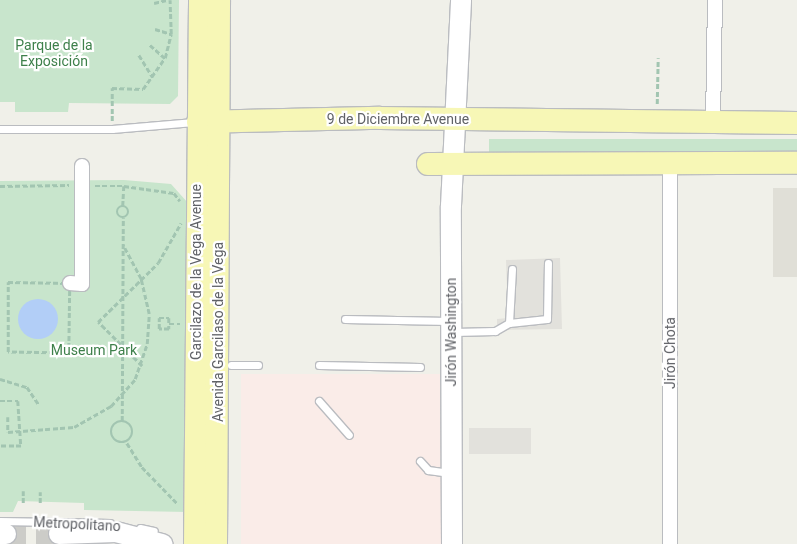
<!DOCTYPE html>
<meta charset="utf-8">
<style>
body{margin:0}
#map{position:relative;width:797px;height:544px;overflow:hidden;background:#f0f0e9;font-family:Roboto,sans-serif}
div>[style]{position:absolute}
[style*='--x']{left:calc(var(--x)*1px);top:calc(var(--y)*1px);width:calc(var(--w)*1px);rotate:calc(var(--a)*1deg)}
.industrial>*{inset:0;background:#e2e1dc;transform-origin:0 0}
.education>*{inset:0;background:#e0dfd7;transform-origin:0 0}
.medical>*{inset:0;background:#faece8;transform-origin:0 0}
.green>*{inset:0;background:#c8e5cc;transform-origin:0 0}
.water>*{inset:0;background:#b2cef7}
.round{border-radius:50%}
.secondary-tunnel>*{height:20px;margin-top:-10px;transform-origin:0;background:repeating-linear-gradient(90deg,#ccccc8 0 20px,transparent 0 30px)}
.path>*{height:2.5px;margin-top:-1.25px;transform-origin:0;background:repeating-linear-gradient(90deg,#a2c5b1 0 5px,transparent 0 7.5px)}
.path>.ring{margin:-1.25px;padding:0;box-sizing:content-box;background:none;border:2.5px solid #a2c5b1;border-radius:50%}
.roads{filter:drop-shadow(1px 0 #babcc0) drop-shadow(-1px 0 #babcc0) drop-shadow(0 1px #babcc0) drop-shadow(0 -1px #babcc0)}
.lane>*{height:7px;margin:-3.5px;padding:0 3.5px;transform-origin:3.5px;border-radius:3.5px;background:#fff}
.street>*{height:14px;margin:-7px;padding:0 7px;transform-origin:7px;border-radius:7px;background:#fff}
.secondary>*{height:20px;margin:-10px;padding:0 10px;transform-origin:10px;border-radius:10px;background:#fff}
.primary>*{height:22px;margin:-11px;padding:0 11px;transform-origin:11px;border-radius:11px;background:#f7f7b6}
span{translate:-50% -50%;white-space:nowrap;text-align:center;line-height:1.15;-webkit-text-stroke:4.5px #fff;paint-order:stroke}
.park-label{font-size:14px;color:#3e804b}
.street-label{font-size:14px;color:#606267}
</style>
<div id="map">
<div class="industrial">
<div style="clip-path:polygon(560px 258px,562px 329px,497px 330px,497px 319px,508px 318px,506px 260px)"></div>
<div style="left:531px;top:428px;width:26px;height:62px;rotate:90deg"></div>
</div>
<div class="education">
<div style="left:773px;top:188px;width:24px;height:89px"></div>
</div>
<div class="medical">
<div style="left:241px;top:374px;width:202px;height:170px"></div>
</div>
<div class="green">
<div style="clip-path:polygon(0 0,179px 0,178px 96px,170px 104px,69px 103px,68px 112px,15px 112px,15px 102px,0 102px)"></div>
<div style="left:797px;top:139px;width:14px;height:308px;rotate:90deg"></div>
<div style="clip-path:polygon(124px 180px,171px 184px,188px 203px,187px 512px,84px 510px,84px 503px,18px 501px,13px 512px,0 512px,0 181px)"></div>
</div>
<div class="water">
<div class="round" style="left:18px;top:299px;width:40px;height:40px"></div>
</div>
<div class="secondary-tunnel">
<div style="--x:6;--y:534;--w:53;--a:0"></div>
</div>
<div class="path">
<div style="--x:154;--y:3;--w:13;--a:-13"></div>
<div style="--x:155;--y:29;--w:17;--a:17"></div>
<div style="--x:150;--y:45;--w:20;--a:41"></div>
<div style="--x:139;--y:55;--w:26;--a:58"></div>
<div style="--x:657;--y:104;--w:46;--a:-88.8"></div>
<div style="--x:112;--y:121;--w:33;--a:-90"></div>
<div style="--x:112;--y:88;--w:31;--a:2"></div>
<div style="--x:143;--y:89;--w:38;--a:-55"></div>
<div style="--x:165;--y:58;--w:25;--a:-76"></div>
<div style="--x:171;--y:34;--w:34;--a:-92"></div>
<div style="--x:0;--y:186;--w:69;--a:-0.8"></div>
<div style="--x:95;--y:186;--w:29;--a:0"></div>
<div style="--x:124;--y:186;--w:20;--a:93"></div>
<div style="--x:124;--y:186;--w:50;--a:8"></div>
<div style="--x:174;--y:193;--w:10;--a:53"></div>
<div class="ring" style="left:117px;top:206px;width:9.5px;height:9.5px"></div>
<div style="--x:8;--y:282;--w:62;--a:0.9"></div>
<div style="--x:70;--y:283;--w:70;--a:90.8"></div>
<div style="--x:69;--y:353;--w:61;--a:-179.1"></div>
<div style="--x:8;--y:352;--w:70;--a:-90"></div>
<div style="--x:159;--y:318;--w:10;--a:0"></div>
<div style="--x:169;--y:318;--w:11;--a:90"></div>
<div style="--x:169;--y:329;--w:10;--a:180"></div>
<div style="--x:159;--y:329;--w:11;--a:-90"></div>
<div style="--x:169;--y:324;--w:11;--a:0"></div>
<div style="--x:142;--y:366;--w:62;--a:-135"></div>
<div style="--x:98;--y:322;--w:84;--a:-44.5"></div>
<div style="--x:158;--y:263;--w:46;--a:-60.1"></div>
<div style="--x:0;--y:379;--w:28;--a:17"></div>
<div style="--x:27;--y:387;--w:22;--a:56"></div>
<div style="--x:0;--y:401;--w:18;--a:0"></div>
<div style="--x:18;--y:401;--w:45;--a:86.2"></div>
<div style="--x:21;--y:446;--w:21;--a:180"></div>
<div style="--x:8;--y:417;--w:15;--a:90"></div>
<div style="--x:8;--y:432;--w:66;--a:-4.3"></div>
<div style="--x:74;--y:427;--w:43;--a:-29.6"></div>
<div style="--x:111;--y:406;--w:36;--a:-48"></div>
<div style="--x:135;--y:379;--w:37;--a:-71"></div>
<div style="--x:147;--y:344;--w:30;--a:-86"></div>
<div style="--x:149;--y:314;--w:36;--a:-103"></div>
<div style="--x:141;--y:279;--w:38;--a:-118"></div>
<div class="ring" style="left:111px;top:421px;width:19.5px;height:19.5px"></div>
<div style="--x:122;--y:421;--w:203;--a:-89.7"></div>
<div style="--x:127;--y:443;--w:28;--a:58"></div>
<div style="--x:142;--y:467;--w:52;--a:45.8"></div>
<div style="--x:23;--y:503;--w:12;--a:-90"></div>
<div style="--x:40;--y:503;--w:11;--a:-90"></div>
</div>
<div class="roads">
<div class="lane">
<div style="--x:0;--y:129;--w:112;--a:0"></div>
<div style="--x:112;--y:129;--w:82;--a:-4.9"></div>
<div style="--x:345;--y:319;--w:104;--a:1.1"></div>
<div style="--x:509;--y:323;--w:38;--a:-6"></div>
<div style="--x:547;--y:319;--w:56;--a:-89"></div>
<div style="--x:454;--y:332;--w:41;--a:-1.4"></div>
<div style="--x:495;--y:331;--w:16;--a:-30"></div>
<div style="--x:509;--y:323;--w:54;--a:-86.8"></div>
<div style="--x:231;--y:365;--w:27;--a:0"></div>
<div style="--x:319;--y:365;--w:101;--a:1.1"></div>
<div style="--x:319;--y:401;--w:45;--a:48.6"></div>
<div style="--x:420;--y:461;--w:12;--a:48"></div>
<div style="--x:428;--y:470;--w:22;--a:8"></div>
<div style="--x:0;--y:521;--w:110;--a:1"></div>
<div style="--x:140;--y:528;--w:14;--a:12"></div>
</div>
<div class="street">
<div style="--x:713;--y:124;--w:124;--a:-89.1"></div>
<div style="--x:670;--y:162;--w:382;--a:90"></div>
<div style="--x:70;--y:283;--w:12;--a:5"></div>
<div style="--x:82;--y:284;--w:118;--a:-90"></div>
</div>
<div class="secondary">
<div style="--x:0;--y:534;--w:6;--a:0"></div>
<div style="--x:59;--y:534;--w:57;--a:-2"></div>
<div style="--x:116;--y:532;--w:48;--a:14.6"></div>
<div style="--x:452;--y:544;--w:338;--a:-90.2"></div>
<div style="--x:451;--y:206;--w:206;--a:-87.2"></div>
</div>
<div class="primary">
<div style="--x:198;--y:122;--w:182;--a:-1.3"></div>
<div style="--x:380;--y:118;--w:417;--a:0.7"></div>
<div style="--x:428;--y:164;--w:369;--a:-0.2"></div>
<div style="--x:195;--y:544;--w:544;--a:-89.47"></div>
<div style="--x:216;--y:544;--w:544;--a:-89.68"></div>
</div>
</div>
<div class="park-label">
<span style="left:54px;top:53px">Parque de la<br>Exposición</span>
<span style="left:94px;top:350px">Museum Park</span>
</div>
<div class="street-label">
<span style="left:398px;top:119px">9 de Diciembre Avenue</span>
<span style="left:196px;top:272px;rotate:-90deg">Garcilazo de la Vega Avenue</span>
<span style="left:218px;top:332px;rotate:-90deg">Avenida Garcilaso de la Vega</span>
<span style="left:451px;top:332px;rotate:-90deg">Jirón Washington</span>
<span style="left:670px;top:353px;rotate:-90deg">Jirón Chota</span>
<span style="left:77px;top:524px;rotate:3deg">Metropolitano</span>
</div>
</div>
